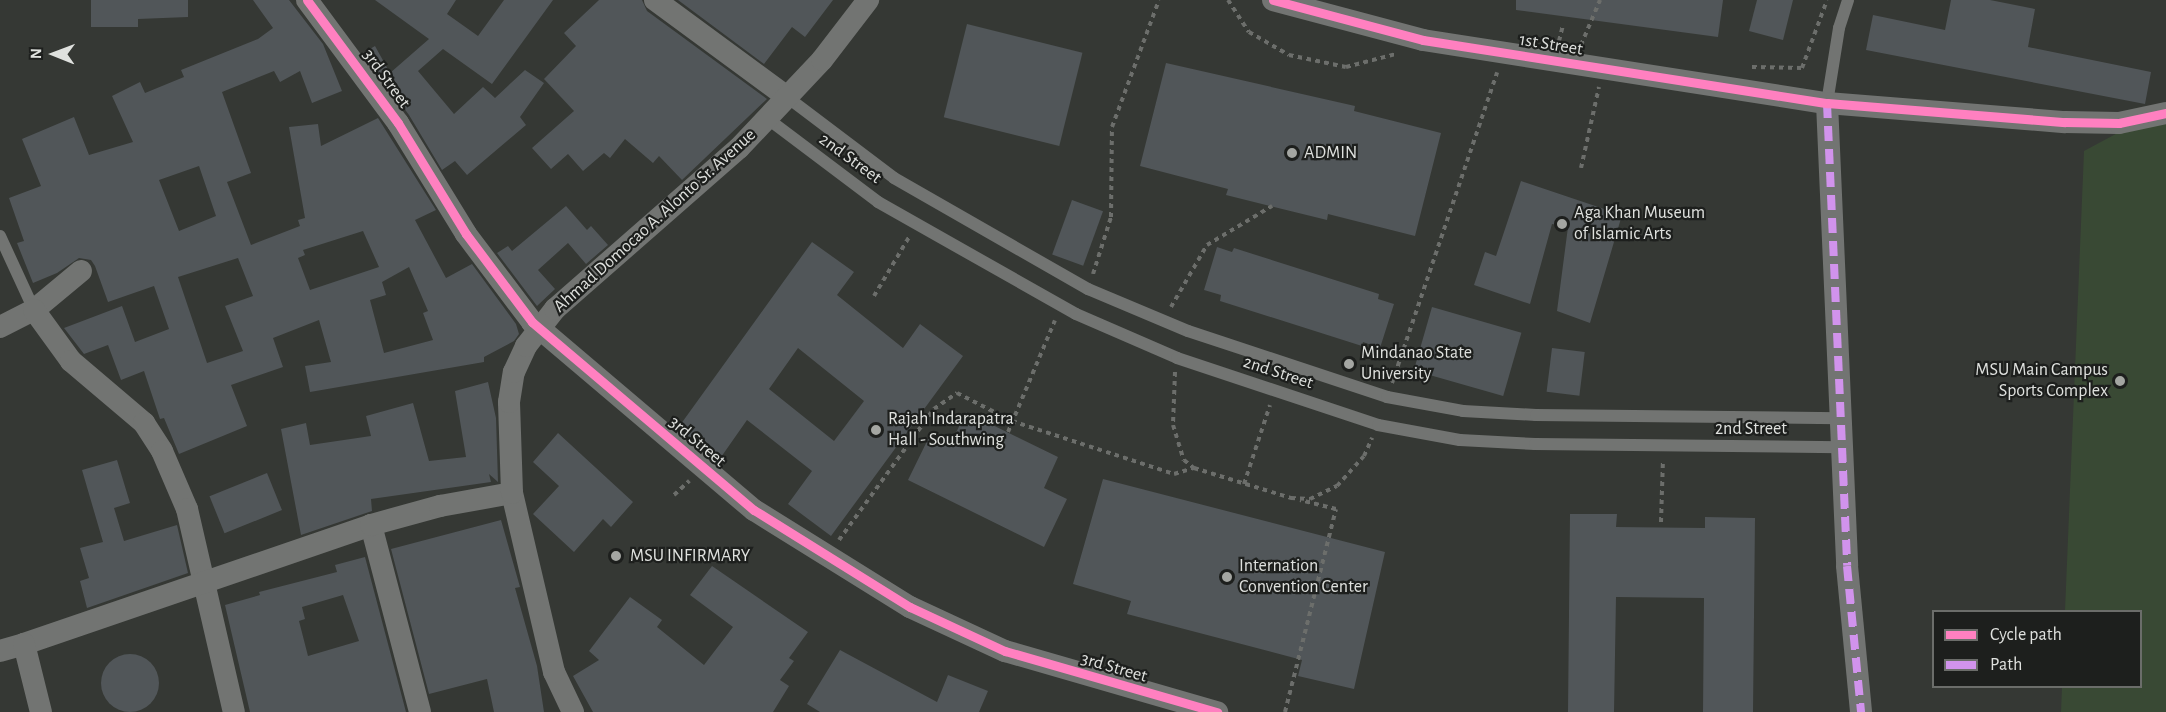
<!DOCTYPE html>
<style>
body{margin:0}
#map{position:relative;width:2166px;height:712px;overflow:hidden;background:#353834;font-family:"Alegreya Sans",sans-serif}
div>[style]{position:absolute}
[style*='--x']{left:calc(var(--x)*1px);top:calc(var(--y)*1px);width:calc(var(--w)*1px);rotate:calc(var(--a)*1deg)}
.green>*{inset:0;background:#394934}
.building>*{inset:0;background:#515659;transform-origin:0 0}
.round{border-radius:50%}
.path>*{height:4px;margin-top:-2px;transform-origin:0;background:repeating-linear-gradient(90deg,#6c6e6b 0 4.5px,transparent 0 9px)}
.lane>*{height:12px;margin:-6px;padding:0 6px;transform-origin:6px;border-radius:6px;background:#727472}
.street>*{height:22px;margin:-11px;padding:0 11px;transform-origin:11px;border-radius:11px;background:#727472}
.quiet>*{height:8px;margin-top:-4px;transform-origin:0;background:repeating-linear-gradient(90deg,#d193ec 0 15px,transparent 0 23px)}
.cycleway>*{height:9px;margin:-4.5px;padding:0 4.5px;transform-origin:4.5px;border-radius:4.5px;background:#ff80c0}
.dots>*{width:16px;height:16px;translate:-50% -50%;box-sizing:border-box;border:3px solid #1d1f1d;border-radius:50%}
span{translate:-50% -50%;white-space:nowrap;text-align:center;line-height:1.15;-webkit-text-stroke:4.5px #1d1f1d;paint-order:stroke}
.street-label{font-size:18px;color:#dfe1de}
.poi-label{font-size:18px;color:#dfe1de}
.left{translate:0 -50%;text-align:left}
.right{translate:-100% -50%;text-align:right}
.legend{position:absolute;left:1932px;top:610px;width:210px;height:78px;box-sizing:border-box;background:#1d1f1d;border:2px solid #6b6d6a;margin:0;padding:8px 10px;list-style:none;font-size:18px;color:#dfe1de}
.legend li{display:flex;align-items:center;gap:12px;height:30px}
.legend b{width:30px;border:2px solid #6b6d6a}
.north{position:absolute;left:24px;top:24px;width:60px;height:60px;-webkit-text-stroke:4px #1d1f1d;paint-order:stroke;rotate:271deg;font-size:16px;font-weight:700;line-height:24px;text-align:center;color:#dfe1de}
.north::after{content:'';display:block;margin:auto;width:21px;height:27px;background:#dfe1de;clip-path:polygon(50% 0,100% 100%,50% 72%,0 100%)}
</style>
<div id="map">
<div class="green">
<div style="clip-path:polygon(2166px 107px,2166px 712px,2061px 712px,2062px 687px,2140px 686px,2140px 612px,2065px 611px,2084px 151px)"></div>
</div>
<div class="building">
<div style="clip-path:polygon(91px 0,188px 0,188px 17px,138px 19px,138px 27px,91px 27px)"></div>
<div style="clip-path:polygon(evenodd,253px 0,289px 0,323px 44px,342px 91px,312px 103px,300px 71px,280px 82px,274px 71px,222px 92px,251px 173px,227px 182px,251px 245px,300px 226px,298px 220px,305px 218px,289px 127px,318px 124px,321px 146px,378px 118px,436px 210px,415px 220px,446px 278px,472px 264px,516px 324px,519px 334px,514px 341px,484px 357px,484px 362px,310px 392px,305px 366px,331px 362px,319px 320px,273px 338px,283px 367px,231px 385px,247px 426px,179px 454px,164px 418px,160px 419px,144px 371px,121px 380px,108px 345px,84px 354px,64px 328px,122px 306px,135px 342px,169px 329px,154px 286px,108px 302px,95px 266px,91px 260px,79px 258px,57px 273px,33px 283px,17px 243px,24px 241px,9px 198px,41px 186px,22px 139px,74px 117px,89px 155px,133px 142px,112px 96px,140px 82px,145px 93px,184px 77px,181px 70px,258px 39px,273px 28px,253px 0,199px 166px,216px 216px,179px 231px,159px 180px,199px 166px,253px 0,363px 231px,379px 267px,310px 290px,298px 258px,305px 255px,303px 250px,363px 231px,253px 0,238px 258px,253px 296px,225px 306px,243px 351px,207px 363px,178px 277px,238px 258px,253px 0,409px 267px,428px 311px,423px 313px,433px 340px,384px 353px,370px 300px,386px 295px,382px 282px,409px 267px)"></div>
<div style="clip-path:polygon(375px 0,456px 0,447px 14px,478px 36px,504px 0,553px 0,492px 84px,443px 49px,418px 71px,454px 114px,483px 87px,495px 98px,525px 70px,544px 83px,520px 117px,526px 125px,467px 175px,455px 161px,442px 170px,409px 115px,363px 53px,375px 46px,390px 73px,429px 39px)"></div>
<div style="clip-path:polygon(599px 0,642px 0,647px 11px,767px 99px,682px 180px,659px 156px,653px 163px,625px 139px,610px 158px,604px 153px,583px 171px,568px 154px,551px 169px,532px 148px,574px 111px,544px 79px,576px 46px,564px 33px)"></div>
<div style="clip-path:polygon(678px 0,833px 0,805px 37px,792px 27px,764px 64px)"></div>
<div style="clip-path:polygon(1516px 0,1723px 0,1718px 37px,1516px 10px)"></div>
<div style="clip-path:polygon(1757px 0,1793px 0,1783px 40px,1749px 31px)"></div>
<div style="clip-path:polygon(1951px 0,1990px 0,2035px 9px,2028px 47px,2151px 72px,2145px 104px,1866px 50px,1873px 15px,1945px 30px)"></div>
<div style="left:967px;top:24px;width:119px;height:96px;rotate:14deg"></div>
<div style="clip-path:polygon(1166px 63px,1355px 106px,1354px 111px,1441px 133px,1415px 236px,1328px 214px,1327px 220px,1226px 195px,1228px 189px,1140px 166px)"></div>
<div style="clip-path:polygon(1521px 181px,1622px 215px,1590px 323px,1557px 311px,1568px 227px,1552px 224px,1530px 304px,1474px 285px,1485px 252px,1496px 256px)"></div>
<div style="left:1072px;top:200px;width:33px;height:58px;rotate:20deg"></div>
<div style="clip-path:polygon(566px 206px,587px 230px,591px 226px,608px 245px,586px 264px,568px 243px,538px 270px,555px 289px,537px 306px,497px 253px,508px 246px,512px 251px)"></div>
<div style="clip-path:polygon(evenodd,812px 242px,854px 272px,837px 295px,903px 348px,920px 324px,963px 356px,831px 536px,788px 504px,812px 471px,747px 420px,719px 460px,678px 428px,812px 242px,798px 348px,864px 401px,834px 441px,769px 389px,798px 348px)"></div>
<div style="clip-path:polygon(1217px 247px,1232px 252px,1234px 248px,1379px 294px,1378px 299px,1394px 304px,1380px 348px,1363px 342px,1362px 346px,1220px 301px,1221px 295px,1204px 290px)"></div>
<div style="left:1432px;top:307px;width:93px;height:66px;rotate:16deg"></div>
<div style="left:1552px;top:348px;width:33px;height:44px;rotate:7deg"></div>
<div style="clip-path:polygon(488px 382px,496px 418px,498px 482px,489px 474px,491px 482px,371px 499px,372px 511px,301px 535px,281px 429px,306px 423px,310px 445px,371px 436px,366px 416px,413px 403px,429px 461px,466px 457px,455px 391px)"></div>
<div style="clip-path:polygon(966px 412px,1058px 457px,1044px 488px,1067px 499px,1044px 547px,908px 480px,931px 433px,951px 443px)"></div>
<div style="clip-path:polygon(558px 433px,633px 502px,611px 527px,603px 519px,574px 552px,533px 514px,559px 486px,533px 462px)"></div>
<div style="clip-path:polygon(117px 460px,130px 503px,114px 508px,124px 541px,177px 525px,188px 573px,87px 608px,80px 581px,89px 578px,80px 548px,103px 542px,82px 470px)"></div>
<div style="left:267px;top:473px;width:40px;height:62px;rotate:68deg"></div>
<div style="clip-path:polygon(1103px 479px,1385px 552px,1354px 689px,1298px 676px,1302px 660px,1127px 614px,1131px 601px,1073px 584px)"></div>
<div style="clip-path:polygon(1570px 514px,1617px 514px,1616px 527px,1705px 528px,1705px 517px,1755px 518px,1753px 712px,1703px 712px,1704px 598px,1616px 597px,1614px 712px,1568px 712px)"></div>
<div style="clip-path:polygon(501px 520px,520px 587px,515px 588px,537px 666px,544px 712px,494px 712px,487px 679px,429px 694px,391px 549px)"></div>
<div style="clip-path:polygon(evenodd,365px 557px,406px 712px,250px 712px,225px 605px,260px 595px,259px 592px,337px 572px,335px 565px,365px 557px,343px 595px,359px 641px,308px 656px,299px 621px,305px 619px,302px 607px,343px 595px)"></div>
<div style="clip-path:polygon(712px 566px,808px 632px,789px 658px,794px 661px,780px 680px,789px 686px,773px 712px,593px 712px,573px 676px,599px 660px,589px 651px,630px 597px,662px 620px,657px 627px,704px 665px,733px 627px,690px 595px)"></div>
<div style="clip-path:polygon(840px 650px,937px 702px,948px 675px,988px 691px,979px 712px,820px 712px,807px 704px)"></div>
<div class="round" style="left:101px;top:654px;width:58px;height:58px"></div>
</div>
<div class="path">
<div style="--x:1228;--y:0;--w:38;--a:57"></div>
<div style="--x:1249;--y:32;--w:46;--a:29.9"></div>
<div style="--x:1289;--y:55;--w:58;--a:11.9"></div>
<div style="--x:1346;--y:67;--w:52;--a:-14.6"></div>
<div style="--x:1559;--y:41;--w:16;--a:-76"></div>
<div style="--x:1581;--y:45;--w:49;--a:-67.1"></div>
<div style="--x:1752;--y:67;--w:50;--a:1.1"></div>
<div style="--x:1802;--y:68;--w:72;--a:-69.8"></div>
<div style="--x:1581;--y:168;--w:83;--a:-77.5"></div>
<div style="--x:1093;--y:274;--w:60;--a:-72.5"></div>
<div style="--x:1111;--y:217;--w:90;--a:-89.4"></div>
<div style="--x:1112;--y:127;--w:135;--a:-69.7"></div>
<div style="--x:874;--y:296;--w:69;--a:-59.3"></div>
<div style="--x:1171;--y:307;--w:72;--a:-59.9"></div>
<div style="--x:1207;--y:245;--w:76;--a:-31"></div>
<div style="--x:1175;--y:372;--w:53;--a:92.2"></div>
<div style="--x:1173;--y:425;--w:37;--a:73"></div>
<div style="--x:1184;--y:460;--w:13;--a:39"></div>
<div style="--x:1194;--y:468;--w:102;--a:17.2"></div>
<div style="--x:1291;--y:498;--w:19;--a:3"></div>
<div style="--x:1310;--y:499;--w:30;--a:-26"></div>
<div style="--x:1337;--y:486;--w:40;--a:-48"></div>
<div style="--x:1364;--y:456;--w:20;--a:-66"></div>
<div style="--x:1392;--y:383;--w:328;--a:-71.3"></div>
<div style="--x:1008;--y:432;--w:121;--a:-67.2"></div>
<div style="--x:1244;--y:484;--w:83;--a:-71.8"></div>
<div style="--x:674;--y:495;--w:21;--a:-43"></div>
<div style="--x:1661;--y:522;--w:63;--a:-88.2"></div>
<div style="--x:839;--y:540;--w:162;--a:-54.1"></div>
<div style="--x:934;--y:409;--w:28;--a:-35"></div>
<div style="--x:957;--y:393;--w:62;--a:27"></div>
<div style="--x:1012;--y:421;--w:170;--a:18.1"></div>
<div style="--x:1174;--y:474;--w:21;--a:-17"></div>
<div style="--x:1285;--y:712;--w:209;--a:-75.9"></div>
<div style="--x:1336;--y:509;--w:37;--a:-166"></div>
</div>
<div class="lane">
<div style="--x:787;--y:97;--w:134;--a:37.1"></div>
<div style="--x:894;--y:178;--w:224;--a:29.8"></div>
<div style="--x:1088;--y:289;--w:108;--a:22.8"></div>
<div style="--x:1188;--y:331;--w:210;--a:18.3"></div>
<div style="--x:1387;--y:397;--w:77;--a:10.4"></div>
<div style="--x:1463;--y:411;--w:73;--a:3.1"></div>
<div style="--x:1536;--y:415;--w:304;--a:0.6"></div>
<div style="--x:1827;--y:103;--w:76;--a:-80.9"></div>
<div style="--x:1839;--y:28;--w:29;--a:-72"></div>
<div style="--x:768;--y:119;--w:138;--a:37"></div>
<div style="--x:878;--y:202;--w:227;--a:29.5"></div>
<div style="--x:1076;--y:314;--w:110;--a:23.5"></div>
<div style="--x:1177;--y:358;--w:212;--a:18.4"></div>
<div style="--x:1378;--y:425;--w:83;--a:10.4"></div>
<div style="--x:1460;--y:440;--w:75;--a:3.1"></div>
<div style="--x:1535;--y:444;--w:306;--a:0.6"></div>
<div style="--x:0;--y:236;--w:81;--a:65.3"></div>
</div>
<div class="street">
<div style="--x:307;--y:0;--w:153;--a:53.5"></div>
<div style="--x:398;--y:123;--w:130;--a:58.5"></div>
<div style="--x:466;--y:234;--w:110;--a:53.1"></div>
<div style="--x:532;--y:322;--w:291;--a:40.3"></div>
<div style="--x:754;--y:510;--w:184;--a:31.9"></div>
<div style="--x:910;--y:607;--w:105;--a:24.9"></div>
<div style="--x:1005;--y:651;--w:221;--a:16.1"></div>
<div style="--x:655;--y:0;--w:164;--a:36.3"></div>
<div style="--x:1273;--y:0;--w:155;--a:14.9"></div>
<div style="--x:1423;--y:40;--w:409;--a:8.9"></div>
<div style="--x:1827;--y:103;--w:239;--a:4.6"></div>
<div style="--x:2065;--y:122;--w:54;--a:1.1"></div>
<div style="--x:2119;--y:123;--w:48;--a:-12"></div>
<div style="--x:1827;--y:103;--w:463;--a:87.5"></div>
<div style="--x:1847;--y:566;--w:147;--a:84.5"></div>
<div style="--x:34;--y:310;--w:61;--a:-39.7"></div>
<div style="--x:0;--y:327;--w:38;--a:-27"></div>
<div style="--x:34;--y:310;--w:63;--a:54"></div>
<div style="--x:71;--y:361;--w:96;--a:40.3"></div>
<div style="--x:144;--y:423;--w:33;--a:57"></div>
<div style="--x:162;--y:451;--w:63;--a:66.7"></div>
<div style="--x:187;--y:509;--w:208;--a:77"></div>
<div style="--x:371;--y:525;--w:193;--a:75.3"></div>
<div style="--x:24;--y:644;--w:367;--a:-18.9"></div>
<div style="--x:371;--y:525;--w:72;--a:-15.4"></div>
<div style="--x:440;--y:506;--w:73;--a:-10.2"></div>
<div style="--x:0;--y:651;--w:25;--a:-16"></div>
<div style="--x:24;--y:644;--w:70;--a:76"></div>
<div style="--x:573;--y:712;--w:44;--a:-115.4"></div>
<div style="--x:554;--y:672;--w:184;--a:-103.2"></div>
<div style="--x:512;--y:493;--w:91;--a:-91.9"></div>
<div style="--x:509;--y:402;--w:30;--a:-81"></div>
<div style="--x:514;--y:372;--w:29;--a:-65"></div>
<div style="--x:526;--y:346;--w:47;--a:-51.9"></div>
<div style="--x:555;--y:309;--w:244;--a:-41.2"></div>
<div style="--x:739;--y:148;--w:121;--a:-46.7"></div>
<div style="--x:822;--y:60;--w:76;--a:-52.5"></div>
</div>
<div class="quiet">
<div style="--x:1827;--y:103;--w:463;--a:87.5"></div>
<div style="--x:1847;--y:566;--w:147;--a:84.5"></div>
</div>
<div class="cycleway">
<div style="--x:307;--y:0;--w:153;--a:53.5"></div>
<div style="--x:398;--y:123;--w:130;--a:58.5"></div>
<div style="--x:466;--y:234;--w:110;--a:53.1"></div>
<div style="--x:532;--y:322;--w:291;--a:40.3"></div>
<div style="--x:754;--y:510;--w:184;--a:31.9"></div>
<div style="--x:910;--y:607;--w:105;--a:24.9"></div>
<div style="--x:1005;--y:651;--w:221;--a:16.1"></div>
<div style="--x:1273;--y:0;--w:155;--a:14.9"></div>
<div style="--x:1423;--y:40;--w:409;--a:8.9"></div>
<div style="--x:1827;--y:103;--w:239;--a:4.6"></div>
<div style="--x:2065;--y:122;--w:54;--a:1.1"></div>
<div style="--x:2119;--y:123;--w:48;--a:-12"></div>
</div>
<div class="dots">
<div style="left:1292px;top:153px;background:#a4a6a2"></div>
<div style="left:1562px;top:224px;background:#a4a6a2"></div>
<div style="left:1349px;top:364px;background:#a4a6a2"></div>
<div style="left:2120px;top:381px;background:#a4a6a2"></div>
<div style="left:876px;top:430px;background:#a4a6a2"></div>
<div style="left:616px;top:556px;background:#a4a6a2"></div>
<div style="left:1227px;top:577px;background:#a4a6a2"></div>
</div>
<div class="street-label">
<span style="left:1551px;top:45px;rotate:9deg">1st Street</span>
<span style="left:386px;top:79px;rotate:54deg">3rd Street</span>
<span style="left:850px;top:159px;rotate:36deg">2nd Street</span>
<span style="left:655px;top:221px;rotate:-42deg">Ahmad Domocao A. Alonto Sr. Avenue</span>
<span style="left:1278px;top:373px;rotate:18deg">2nd Street</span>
<span style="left:1751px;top:429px">2nd Street</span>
<span style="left:697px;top:442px;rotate:40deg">3rd Street</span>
<span style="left:1114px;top:668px;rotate:16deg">3rd Street</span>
</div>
<div class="poi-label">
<span class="left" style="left:1304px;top:153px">ADMIN</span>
<span class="left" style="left:1574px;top:224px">Aga Khan Museum<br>of Islamic Arts</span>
<span class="left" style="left:1361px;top:364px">Mindanao State<br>University</span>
<span class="right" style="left:2108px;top:381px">MSU Main Campus<br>Sports Complex</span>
<span class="left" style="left:888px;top:430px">Rajah Indarapatra<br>Hall - Southwing</span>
<span class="left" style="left:630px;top:556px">MSU INFIRMARY</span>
<span class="left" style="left:1239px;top:577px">Internation<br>Convention Center</span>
</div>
<ul class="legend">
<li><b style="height:8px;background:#ff80c0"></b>Cycle path</li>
<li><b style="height:8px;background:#d193ec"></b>Path</li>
</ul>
<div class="north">N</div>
</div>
